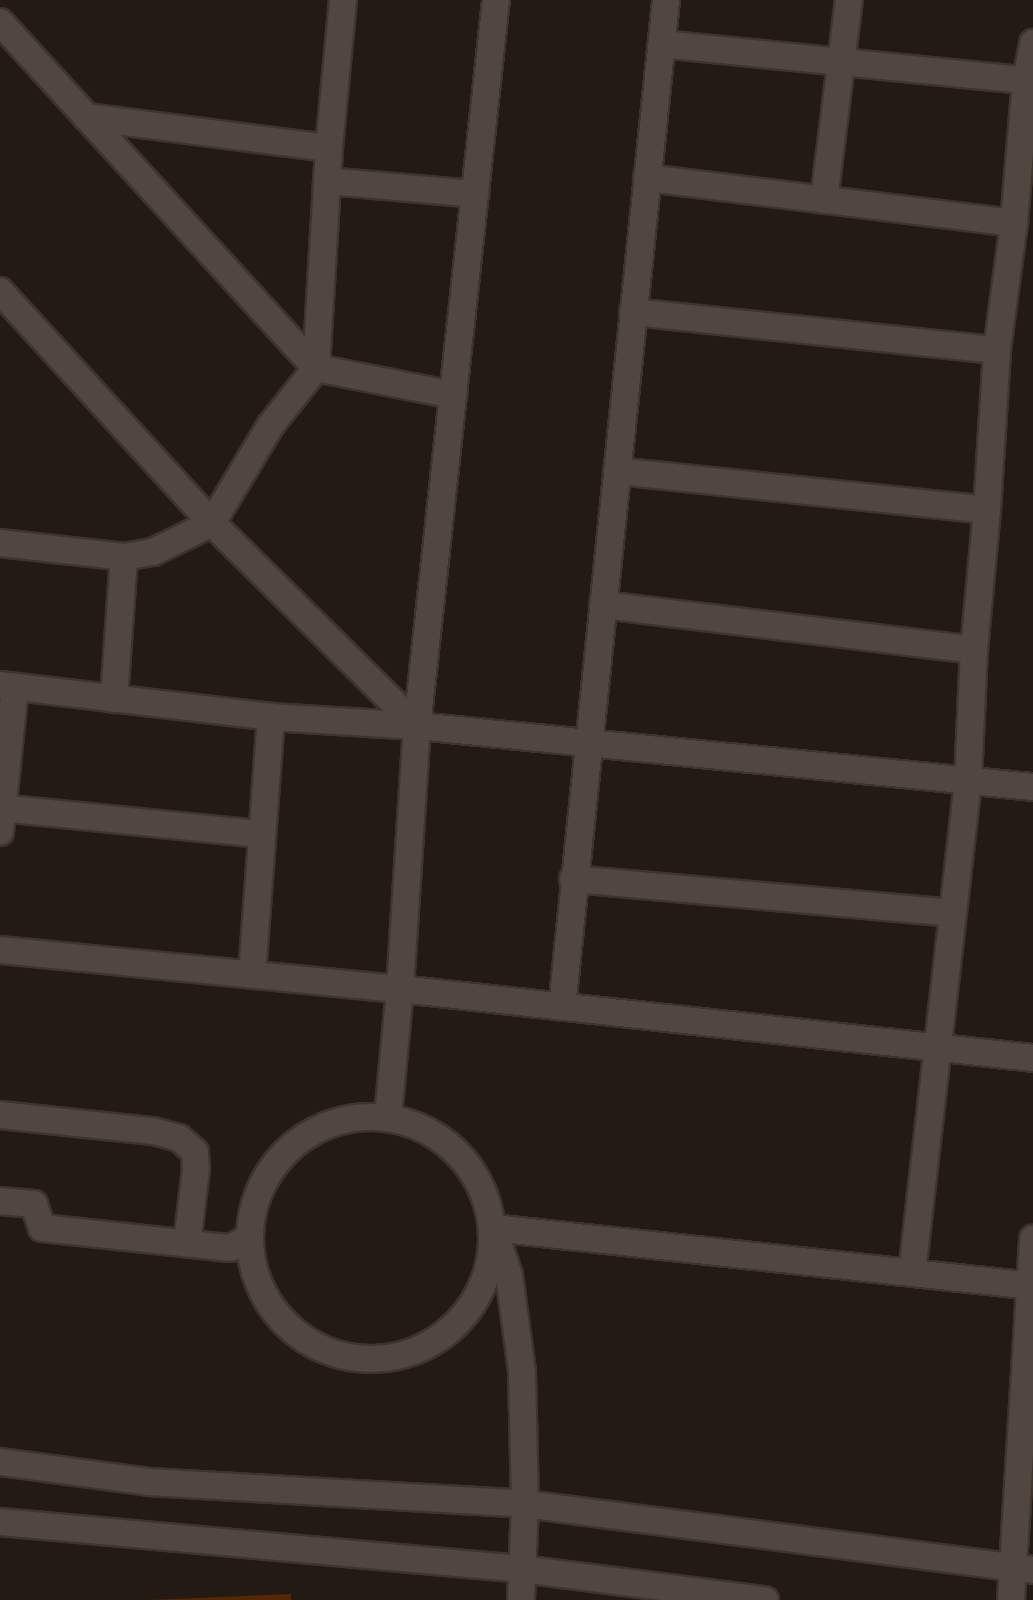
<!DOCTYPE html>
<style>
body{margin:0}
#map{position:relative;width:1033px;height:1600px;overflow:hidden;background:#241a14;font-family:"PT Sans Narrow",sans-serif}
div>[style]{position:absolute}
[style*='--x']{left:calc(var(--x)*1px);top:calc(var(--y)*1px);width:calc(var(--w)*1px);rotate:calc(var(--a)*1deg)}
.green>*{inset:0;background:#532708}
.roads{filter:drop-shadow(2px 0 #3c3431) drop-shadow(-2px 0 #3c3431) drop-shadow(0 2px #3c3431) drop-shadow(0 -2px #3c3431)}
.minor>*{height:26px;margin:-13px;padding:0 13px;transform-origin:13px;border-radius:13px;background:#524640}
.minor>.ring{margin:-13px;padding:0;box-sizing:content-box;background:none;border:26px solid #524640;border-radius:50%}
span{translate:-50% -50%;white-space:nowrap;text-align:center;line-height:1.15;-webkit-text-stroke:4.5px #241a14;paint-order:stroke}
</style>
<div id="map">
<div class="green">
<div style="clip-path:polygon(291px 1594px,291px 1600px,150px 1600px)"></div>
</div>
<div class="roads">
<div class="minor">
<div style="--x:0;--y:22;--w:469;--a:47.6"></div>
<div style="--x:316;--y:368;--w:140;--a:11.1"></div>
<div style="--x:662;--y:44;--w:373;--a:5.7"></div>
<div style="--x:86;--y:117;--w:245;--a:7.3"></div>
<div style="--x:647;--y:178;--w:370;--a:7"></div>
<div style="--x:327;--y:181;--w:149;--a:5"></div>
<div style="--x:824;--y:200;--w:202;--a:-82.9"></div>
<div style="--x:0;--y:291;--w:314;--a:47.6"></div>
<div style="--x:212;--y:523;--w:289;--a:44.7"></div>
<div style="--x:417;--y:726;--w:264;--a:93.7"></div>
<div style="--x:400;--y:989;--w:129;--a:95.4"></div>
<div style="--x:633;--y:312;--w:366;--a:6"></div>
<div style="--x:617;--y:471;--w:372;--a:6"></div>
<div style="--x:0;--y:543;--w:125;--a:6.4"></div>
<div style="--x:124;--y:557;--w:29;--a:-10"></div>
<div style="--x:153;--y:552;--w:66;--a:-26.2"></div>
<div style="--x:212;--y:523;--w:114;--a:-59"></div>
<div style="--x:271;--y:425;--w:73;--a:-51.7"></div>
<div style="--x:316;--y:368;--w:220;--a:-86.6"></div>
<div style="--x:329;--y:148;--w:149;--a:-84.6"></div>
<div style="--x:603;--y:605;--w:374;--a:6.9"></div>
<div style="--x:0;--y:685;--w:273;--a:6.7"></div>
<div style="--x:271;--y:717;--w:146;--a:3.5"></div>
<div style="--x:417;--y:726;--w:619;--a:5.66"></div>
<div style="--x:114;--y:699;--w:142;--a:-86"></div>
<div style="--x:417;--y:726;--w:730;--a:-83.79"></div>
<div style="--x:0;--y:808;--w:262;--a:5.7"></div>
<div style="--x:0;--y:832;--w:146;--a:-84.1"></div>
<div style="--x:573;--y:879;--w:380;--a:5.1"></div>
<div style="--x:0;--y:950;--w:402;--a:5.6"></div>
<div style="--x:400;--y:989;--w:637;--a:6.22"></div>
<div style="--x:252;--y:975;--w:259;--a:-85.8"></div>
<div style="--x:562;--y:1007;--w:1012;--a:-84.1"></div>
<div style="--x:0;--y:1115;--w:154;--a:6"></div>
<div style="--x:153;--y:1131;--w:27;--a:15"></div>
<div style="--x:179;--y:1138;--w:21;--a:41"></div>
<div style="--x:195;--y:1152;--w:17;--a:87"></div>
<div style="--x:196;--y:1169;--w:75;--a:96.9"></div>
<div class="ring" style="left:250px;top:1117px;width:216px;height:216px"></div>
<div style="--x:0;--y:1201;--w:34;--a:5"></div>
<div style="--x:34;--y:1204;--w:25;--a:72"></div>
<div style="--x:42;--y:1228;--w:189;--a:6.1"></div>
<div style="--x:230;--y:1248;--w:21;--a:-28"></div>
<div style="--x:912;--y:1273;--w:495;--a:-83.5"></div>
<div style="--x:968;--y:781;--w:131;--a:-87.4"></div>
<div style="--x:974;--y:650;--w:141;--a:-84.7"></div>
<div style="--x:987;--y:510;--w:160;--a:-86.4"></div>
<div style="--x:997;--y:350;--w:128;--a:-82.4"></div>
<div style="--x:1014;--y:223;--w:144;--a:-85.2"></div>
<div style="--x:1026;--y:80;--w:38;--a:-79"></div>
<div style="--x:0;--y:1462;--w:150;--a:7.6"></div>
<div style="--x:149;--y:1482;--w:377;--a:3.3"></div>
<div style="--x:525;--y:1504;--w:512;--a:7.4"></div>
<div style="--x:0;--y:1522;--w:524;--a:5.14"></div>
<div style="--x:522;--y:1569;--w:245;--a:7.3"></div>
<div style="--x:521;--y:1600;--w:96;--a:-87.6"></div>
<div style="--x:525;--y:1504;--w:133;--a:-91.3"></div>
<div style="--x:522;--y:1371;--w:97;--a:-97.7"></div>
<div style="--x:509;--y:1275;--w:50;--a:-108.8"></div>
<div style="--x:493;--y:1228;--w:543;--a:6.13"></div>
<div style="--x:1011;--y:1600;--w:362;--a:-86.5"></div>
</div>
</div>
</div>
